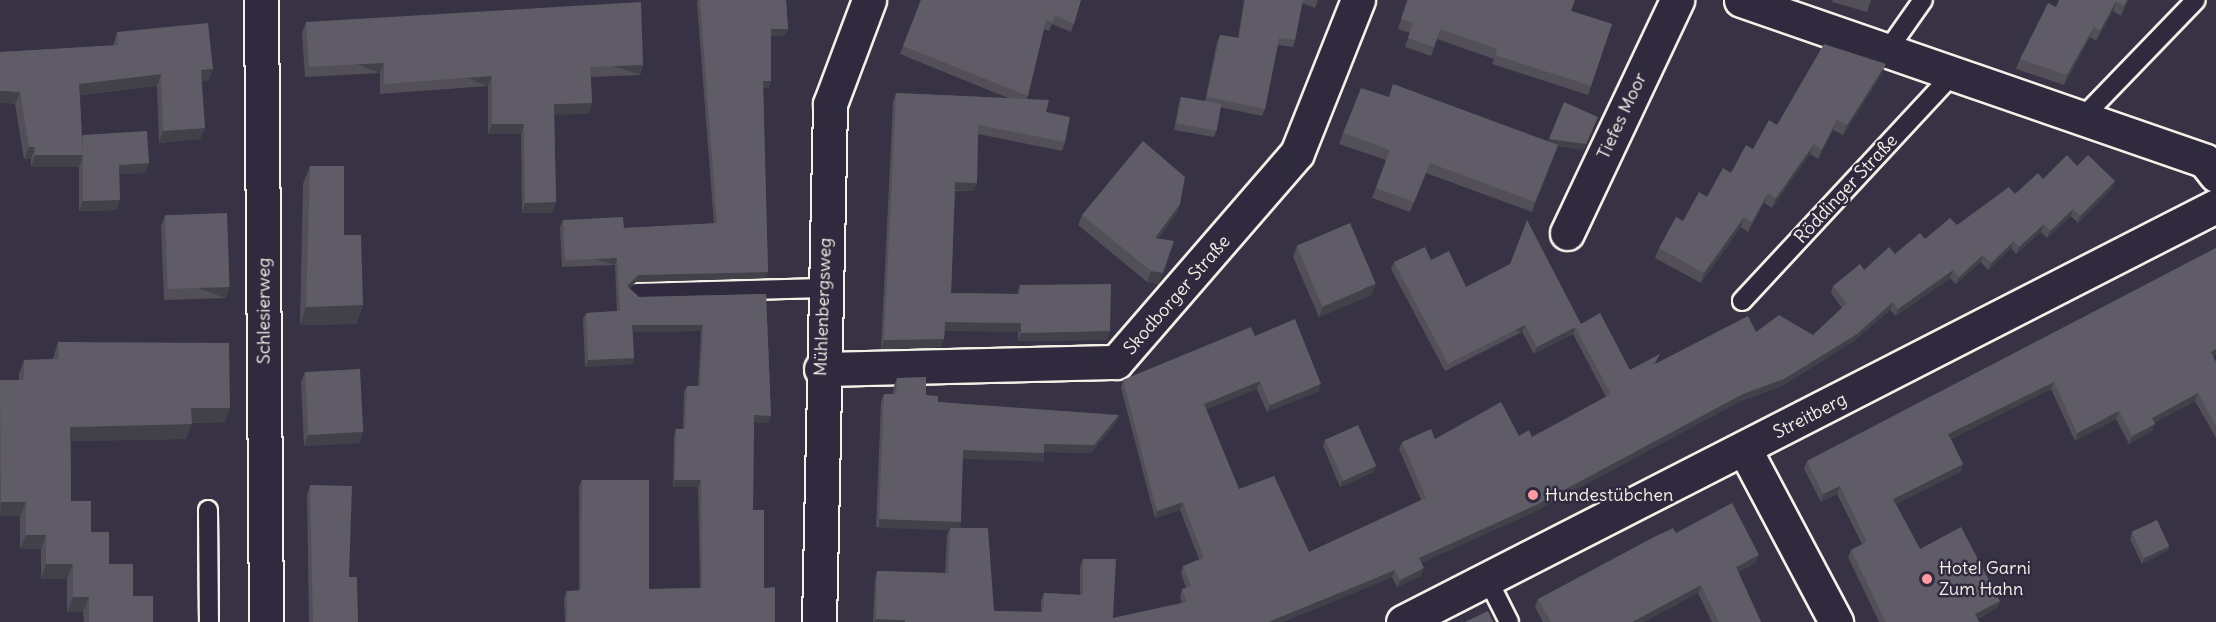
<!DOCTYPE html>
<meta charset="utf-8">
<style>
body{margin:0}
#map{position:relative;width:2216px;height:622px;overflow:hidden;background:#373244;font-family:Delius,sans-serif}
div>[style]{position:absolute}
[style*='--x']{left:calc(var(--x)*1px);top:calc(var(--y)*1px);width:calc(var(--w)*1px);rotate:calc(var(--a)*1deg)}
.roads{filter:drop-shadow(2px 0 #f4f1e8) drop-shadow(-2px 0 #f4f1e8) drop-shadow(0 2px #f4f1e8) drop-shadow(0 -2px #f4f1e8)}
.lane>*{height:18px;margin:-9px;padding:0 9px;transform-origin:9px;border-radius:9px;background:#2f2a3d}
.street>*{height:33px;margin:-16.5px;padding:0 16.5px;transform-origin:16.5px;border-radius:16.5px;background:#2f2a3d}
.secondary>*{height:33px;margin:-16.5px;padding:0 16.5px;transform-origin:16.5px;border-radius:16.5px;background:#2f2a3d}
.wall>*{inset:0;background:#524f59}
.shaded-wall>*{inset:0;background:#424048;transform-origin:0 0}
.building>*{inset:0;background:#5f5c67;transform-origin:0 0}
.dots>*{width:16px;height:16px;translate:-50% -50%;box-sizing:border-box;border:3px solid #2f2a3d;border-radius:50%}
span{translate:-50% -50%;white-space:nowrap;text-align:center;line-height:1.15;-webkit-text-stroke:5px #2f2a3d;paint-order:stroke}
.street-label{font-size:18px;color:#f4f1e8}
.poi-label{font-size:18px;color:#f4f1e8}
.left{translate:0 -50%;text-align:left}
</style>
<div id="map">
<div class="roads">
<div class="lane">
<div style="--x:1885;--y:54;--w:66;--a:-54.9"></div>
<div style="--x:2081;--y:119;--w:165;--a:-46"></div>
<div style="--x:636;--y:293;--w:188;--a:-1.5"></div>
<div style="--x:1742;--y:301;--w:307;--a:-47.1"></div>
<div style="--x:208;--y:510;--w:112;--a:89.5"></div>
<div style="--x:1488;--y:580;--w:47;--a:63.4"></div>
</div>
<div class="street">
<div style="--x:261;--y:0;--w:622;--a:89.54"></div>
<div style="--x:1741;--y:0;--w:491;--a:19.1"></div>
<div style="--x:2205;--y:161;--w:18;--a:52"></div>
<div style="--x:1567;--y:233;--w:258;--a:-64.7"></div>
<div style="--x:821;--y:369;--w:295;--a:-1.4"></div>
<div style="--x:1116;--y:362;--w:276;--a:-49.1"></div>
<div style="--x:1297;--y:153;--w:165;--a:-68.3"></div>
<div style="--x:1745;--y:450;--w:195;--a:62.1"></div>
<div style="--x:1403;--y:622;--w:913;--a:-27.1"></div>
</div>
<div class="secondary">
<div style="--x:819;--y:622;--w:518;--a:-88.78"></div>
<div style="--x:830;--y:104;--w:111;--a:-69.4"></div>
</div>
</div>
<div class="wall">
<div style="clip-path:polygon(698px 0,786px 0,788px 29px,786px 35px,771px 36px,769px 88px,763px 88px,768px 272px,766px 278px,636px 282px,629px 288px,639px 297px,766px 294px,771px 416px,768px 423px,754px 422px,753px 510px,764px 588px,775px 622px,565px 622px,564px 598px,567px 591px,579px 591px,579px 486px,582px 480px,649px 589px,700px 588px,698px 487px,673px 487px,674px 436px,676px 429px,683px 429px,684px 392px,687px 386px,698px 386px,701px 331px,633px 332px,634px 358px,632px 364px,585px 367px,583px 319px,586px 313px,617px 311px,615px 265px,562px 267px,560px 227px,563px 220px,624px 228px,714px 224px,697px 3px)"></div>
<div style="clip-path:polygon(921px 0,1081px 0,1071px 32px,1052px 24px,1049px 31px,1044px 29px,1027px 99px,1046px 112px,1065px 142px,1062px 151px,978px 134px,977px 183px,973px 191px,955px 191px,951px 293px,1017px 294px,1020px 285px,1107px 340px,1018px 341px,1018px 331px,945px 330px,944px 339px,941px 347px,881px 349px,893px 101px,896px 93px,1008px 98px,900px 54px)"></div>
<div style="clip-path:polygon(1244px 0,1318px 0,1315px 8px,1302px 3px,1295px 40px,1293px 47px,1278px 45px,1265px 109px,1262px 116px,1220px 107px,1216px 131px,1214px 137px,1174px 130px,1179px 103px,1181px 97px,1205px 101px,1217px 42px,1220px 35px,1238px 38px)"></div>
<div style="clip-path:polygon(1407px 0,1571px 11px,1612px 24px,1588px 95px,1492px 64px,1494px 59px,1437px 39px,1431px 56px,1405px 47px,1410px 33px,1398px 29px)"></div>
<div style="clip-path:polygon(1833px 0,1871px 0,1867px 12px,1832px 2px)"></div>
<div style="clip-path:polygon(2129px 0,2121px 16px,2113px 11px,2096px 41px,2090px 37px,2064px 85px,2016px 69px,2020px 59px,2056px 7px)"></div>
<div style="clip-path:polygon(306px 22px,643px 65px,640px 75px,591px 77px,592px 103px,588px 114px,554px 114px,556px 202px,552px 213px,522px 213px,521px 134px,488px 134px,488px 86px,380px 94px,380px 73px,305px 77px,302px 33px)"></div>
<div style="clip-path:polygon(117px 32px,209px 81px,201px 81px,205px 128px,200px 139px,159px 143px,157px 86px,80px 95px,82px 138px,83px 135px,149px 163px,145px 173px,119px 174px,117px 210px,79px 211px,79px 165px,79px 167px,31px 167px,31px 159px,24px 159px,15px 104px,0 52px,113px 46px)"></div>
<div style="clip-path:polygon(1882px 74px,1843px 135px,1833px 130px,1818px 159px,1810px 154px,1772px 208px,1764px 203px,1748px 232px,1741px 227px,1701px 283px,1655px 258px,1659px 248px,1683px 221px,1777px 125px)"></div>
<div style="clip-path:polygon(1388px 97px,1548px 141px,1584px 150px,1558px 146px,1532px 212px,1426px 173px,1410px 212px,1372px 198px,1386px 160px,1339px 144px,1343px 133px)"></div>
<div style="clip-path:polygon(310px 166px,344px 235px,363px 305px,356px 324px,300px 325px,303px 184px)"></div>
<div style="clip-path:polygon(2077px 166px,2112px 188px,2078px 223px,2071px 216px,2047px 238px,2041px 232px,2016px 254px,2011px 248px,1988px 270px,1981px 262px,1956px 284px,1950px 278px,1896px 316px,1890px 310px,1854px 341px,1782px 386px,1741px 401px,1534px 512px,1421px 563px,1421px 576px,1397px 587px,1392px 577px,1283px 622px,873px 622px,875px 579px,877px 571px,945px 573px,947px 535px,949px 529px,876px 527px,881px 402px,884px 394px,893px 394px,894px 386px,897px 378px,938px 402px,1116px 423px,1091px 453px,1044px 452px,1041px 461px,963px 458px,958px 528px,994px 611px,1041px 612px,1041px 600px,1044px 593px,1080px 595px,1080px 567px,1083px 559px,1113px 618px,1182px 603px,1180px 597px,1182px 589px,1186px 588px,1181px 573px,1183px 566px,1199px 559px,1180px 510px,1155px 518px,1121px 388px,1123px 380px,1255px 336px,1319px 391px,1267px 412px,1257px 389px,1206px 409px,1239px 489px,1309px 552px,1421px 500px,1399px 449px,1402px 442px,1519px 436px,1532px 437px,1606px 397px,1573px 334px,1534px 354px,1522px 332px,1445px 371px,1391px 269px,1394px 262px,1431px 260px,1466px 287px,1581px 324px,1630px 370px,1660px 354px,1655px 364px,1756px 332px,1813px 335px,1842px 308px,1831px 293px,1833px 286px,1864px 270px,1925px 239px,1957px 225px,2043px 179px)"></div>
<div style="clip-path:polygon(1180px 204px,1176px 214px,1158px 239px,1159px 284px,1147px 282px,1078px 225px,1082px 215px)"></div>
<div style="clip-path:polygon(165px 215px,226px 298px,164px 300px,161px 226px)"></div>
<div style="clip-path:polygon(1297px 246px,1372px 295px,1319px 317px,1293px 257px)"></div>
<div style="clip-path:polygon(2216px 248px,2213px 357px,2216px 362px,2216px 438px,2195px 401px,2154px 423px,2152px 431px,2129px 444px,2116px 419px,2075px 441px,2051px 389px,1951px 439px,1963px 464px,1960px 472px,1896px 504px,1920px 549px,2000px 601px,1997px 608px,1977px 619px,1979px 622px,1879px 622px,1848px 557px,1851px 550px,1862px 544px,1837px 494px,1821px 502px,1804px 469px,1807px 461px)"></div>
<div style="clip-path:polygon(58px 342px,230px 408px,225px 422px,192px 423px,186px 439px,71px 441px,71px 501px,91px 532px,109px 564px,153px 622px,84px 622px,83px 612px,67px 612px,67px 579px,41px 579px,41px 549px,20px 549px,20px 516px,0 516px,0 380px,19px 380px,19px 374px,24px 360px,53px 359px)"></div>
<div style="clip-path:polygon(305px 372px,360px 443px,304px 446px,301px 382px)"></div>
<div style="clip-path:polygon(1325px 440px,1374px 472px,1340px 487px,1323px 446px)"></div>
<div style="clip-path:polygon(310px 485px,349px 577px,358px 622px,309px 622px,307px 495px)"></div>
<div style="clip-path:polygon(1676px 533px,1756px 563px,1738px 572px,1761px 622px,1712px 622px,1698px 593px,1644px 622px,1543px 622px,1535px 607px,1538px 599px)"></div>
<div style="clip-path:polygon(2132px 533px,2169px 546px,2167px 551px,2142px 564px,2130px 539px)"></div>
</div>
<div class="shaded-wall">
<div style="clip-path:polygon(2127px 0,2129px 0,2121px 16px,2124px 6px)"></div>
<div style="clip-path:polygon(2116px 1px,2113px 11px,2096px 41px,2100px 31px)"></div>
<div style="clip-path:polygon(2094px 27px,2090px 37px,2064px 85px,2067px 75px)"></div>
<div style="clip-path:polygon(771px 29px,788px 29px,786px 35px,768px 36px)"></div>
<div style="left:384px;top:63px;width:11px;height:75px;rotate:112deg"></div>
<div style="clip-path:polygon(1886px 64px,1882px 74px,1843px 135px,1847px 125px)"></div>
<div style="left:643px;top:65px;width:10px;height:53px;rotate:107deg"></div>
<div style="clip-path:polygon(213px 69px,209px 81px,196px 82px,201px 70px)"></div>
<div style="clip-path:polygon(161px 74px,157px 86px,75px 95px,79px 84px)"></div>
<div style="left:492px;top:76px;width:11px;height:108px;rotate:112deg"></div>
<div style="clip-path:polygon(763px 81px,771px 81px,769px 88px,760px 88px)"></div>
<div style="clip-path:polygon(0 91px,20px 92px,15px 104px,0 103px)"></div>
<div style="clip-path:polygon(592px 103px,588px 114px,550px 115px,554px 104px)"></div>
<div style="clip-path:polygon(1837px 120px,1833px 130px,1818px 159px,1822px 149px)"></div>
<div style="clip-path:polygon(1596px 123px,1584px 150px,1558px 146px,1532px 212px,1535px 202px,1547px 145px,1549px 139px)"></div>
<div style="clip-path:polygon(492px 124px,524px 124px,521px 134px,488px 134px)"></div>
<div style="clip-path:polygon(205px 128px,200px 139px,159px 143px,163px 131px)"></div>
<div style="clip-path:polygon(1814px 144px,1810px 154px,1772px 208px,1776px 198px)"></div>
<div style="clip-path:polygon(29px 147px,35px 147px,31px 159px,24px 159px)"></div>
<div style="clip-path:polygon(35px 155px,83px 155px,79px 167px,31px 167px)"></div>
<div style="clip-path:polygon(149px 163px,145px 173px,116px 174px,119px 165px)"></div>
<div style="clip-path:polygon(2115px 181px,2112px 188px,2078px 223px,2080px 216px)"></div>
<div style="clip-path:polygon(955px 182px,977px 183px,973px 191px,952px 190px)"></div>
<div style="clip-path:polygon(1768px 193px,1764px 203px,1748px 232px,1752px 222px)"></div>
<div style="clip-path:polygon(120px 200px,117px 210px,79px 211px,83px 201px)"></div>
<div style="clip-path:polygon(556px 202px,552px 213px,522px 213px,525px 203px)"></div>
<div style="clip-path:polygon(1180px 204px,1176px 214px,1151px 249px,1155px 238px)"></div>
<div style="clip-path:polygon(2073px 209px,2071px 216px,2047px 238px,2050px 231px)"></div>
<div style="clip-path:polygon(1744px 217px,1741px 227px,1701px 283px,1704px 273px)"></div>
<div style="clip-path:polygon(2044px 224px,2041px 232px,2016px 254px,2019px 247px)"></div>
<div style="clip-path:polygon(2014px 241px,2011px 248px,1988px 270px,1991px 263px)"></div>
<div style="clip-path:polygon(1983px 255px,1981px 262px,1956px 284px,1959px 277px)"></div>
<div style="left:617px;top:258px;width:7px;height:52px;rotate:106deg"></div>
<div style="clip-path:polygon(1953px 270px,1950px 278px,1896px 316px,1898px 309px)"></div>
<div style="clip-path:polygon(1151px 271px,1163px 273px,1159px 284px,1147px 282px)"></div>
<div style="clip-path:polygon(768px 272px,766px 278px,636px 282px,625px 293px,627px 286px,638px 275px)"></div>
<div style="clip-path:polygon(1376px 284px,1372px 295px,1319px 317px,1323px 307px)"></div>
<div style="left:230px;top:287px;width:12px;height:62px;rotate:110deg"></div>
<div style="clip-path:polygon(1893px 302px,1890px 310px,1854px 341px,1782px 386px,1741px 401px,1534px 512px,1416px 565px,1419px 558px)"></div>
<div style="clip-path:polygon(363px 305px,356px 324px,300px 325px,306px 307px)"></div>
<div style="left:945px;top:322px;width:76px;height:9px;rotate:1deg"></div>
<div style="clip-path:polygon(1581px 324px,1575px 327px,1573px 334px,1534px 354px,1537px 347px)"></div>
<div style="clip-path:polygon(632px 325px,703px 325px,701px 331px,630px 332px)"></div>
<div style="left:1525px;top:325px;width:8px;height:86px;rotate:113deg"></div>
<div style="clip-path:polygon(1110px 331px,1107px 340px,1018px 341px,1021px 333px)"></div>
<div style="clip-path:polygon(944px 339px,941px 347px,881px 349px,884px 340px)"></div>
<div style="clip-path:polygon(2216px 349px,2216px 355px,2208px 360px,2211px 352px)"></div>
<div style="clip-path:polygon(634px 358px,632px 364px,585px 367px,588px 360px)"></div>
<div style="clip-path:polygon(1260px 381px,1257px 389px,1202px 411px,1204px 404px)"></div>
<div style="clip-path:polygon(2054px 382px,2051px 389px,1945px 442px,1948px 434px)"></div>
<div style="clip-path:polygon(1321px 384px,1319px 391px,1267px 412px,1270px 405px)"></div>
<div style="clip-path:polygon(2198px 393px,2195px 401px,2149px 426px,2152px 418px)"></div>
<div style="clip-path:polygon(191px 408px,230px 408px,225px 422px,186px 423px)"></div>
<div style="clip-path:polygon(2119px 411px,2116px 419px,2075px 441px,2077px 433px)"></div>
<div style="clip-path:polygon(754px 415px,771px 416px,768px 423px,752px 422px)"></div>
<div style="clip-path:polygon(1119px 415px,1116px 423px,1091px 453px,1041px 452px,1044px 444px)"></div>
<div style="clip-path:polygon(192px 424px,186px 439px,65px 441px,70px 427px)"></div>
<div style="clip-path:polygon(2155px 424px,2152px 431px,2129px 444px,2132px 436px)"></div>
<div style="clip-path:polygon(363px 432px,360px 443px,304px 446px,308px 435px)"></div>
<div style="left:963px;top:450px;width:81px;height:9px;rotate:2deg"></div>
<div style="clip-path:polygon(1963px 464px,1960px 472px,1891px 507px,1893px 499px)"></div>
<div style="clip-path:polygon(1376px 466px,1374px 472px,1340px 487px,1342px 481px)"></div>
<div style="clip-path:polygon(675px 480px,701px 480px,698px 487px,673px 487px)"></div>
<div style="clip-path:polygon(1840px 486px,1837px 494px,1821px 502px,1823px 494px)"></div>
<div style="clip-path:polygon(1px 502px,26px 502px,20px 516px,0 516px)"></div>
<div style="clip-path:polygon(1183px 502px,1180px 510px,1155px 518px,1157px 511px)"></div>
<div style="left:879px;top:519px;width:82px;height:9px;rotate:2deg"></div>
<div style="clip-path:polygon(26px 535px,46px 535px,41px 549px,20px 549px)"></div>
<div style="clip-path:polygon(2169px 546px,2167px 551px,2142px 564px,2144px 558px)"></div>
<div style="clip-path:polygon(1759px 555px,1756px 563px,1733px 575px,1736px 567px)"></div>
<div style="clip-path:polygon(46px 564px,73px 564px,67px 579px,41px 579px)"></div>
<div style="clip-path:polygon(1424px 568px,1421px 576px,1397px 587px,1400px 580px)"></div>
<div style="clip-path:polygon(1395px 570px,1392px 577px,1283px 622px,1268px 622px)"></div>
<div style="clip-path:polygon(1701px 585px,1698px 593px,1644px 622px,1632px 622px)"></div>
<div style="clip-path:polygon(73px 597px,89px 597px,83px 612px,67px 612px)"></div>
<div style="clip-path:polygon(2000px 601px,1997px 608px,1972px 621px,1975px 614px)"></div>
<div style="clip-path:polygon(876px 619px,905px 620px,905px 622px,875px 622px)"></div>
</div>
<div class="building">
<div style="clip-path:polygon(700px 0,786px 0,788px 29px,771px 29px,771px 81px,763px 81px,768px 272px,638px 275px,627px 286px,639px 297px,766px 294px,771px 416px,754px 415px,753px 510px,764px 510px,764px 588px,775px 587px,775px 622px,567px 622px,567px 591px,581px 590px,582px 480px,649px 480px,649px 589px,702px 588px,701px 480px,675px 480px,676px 429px,685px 429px,687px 386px,700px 386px,703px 325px,632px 325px,634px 358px,588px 360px,586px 313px,620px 311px,617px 258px,565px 260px,563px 220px,623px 217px,624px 228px,717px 223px)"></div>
<div style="clip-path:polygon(921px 0,1081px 0,1074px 24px,1054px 15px,1053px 22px,1046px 20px,1028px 96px,903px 46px)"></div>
<div style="clip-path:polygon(1245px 0,1303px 0,1295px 40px,1279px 38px,1265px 109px,1207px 97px,1220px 35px,1239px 38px)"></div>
<div style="clip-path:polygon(1408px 0,1575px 0,1571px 11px,1612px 24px,1591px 86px,1495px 55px,1497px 49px,1440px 29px,1434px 47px,1408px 38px,1413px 23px,1401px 19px)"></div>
<div style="clip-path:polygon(2059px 0,2127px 0,2124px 6px,2116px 1px,2100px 31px,2094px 27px,2067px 75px,2020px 59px,2048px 3px,2056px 7px)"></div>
<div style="clip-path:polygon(641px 2px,643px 65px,590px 67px,592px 103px,554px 104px,556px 202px,525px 203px,524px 124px,492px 124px,492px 76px,384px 84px,384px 63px,309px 67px,306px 22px)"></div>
<div style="clip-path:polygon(208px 23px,213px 69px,201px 70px,205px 128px,163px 131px,161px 74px,79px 84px,83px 155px,35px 155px,35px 147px,29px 147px,20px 92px,0 91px,0 52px,118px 45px,117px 32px)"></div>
<div style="clip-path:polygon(1824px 44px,1886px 64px,1847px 125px,1837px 120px,1822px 149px,1814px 144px,1776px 198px,1768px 193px,1752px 222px,1744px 217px,1704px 273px,1659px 248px,1676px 217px,1683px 221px,1699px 192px,1707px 197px,1723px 168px,1731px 173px,1746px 145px,1753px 149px,1769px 120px,1777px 125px)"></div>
<div style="clip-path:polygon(1393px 84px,1558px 145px,1535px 202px,1430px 163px,1414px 202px,1376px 188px,1390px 150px,1343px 133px,1361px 88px,1389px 97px)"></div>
<div style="clip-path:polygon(896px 93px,1049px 100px,1046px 112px,1070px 117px,1065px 142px,978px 125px,977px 183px,955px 182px,951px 293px,1020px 294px,1020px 285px,1111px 284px,1110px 331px,1021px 333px,1021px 323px,945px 322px,944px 339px,884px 340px)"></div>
<div style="left:1181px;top:97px;width:41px;height:27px;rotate:10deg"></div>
<div style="clip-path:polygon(1564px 102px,1598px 117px,1586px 144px,1549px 139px)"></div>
<div style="clip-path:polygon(147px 131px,149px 163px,119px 165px,120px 200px,83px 201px,83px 135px)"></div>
<div style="clip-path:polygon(1143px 141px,1185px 177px,1180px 204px,1155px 238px,1174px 241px,1163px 273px,1151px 271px,1082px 215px)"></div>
<div style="clip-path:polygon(2067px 155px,2077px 166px,2088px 155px,2115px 181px,2080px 216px,2073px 209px,2050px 231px,2044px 224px,2019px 247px,2014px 241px,1991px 263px,1983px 255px,1959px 277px,1953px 270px,1898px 309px,1893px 302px,1857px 334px,1784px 379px,1743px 394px,1536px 505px,1419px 558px,1424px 568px,1400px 580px,1395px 570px,1268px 622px,905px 622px,905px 620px,876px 619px,877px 571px,948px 573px,950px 528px,988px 528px,994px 611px,1043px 612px,1044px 593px,1083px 595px,1083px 559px,1116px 559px,1113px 618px,1187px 602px,1182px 589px,1191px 586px,1183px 566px,1204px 558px,1183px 502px,1157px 511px,1123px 380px,1251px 327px,1255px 336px,1295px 319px,1321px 384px,1270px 405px,1260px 381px,1204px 404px,1239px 489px,1274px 476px,1309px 552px,1426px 498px,1402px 442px,1431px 429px,1435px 439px,1501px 402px,1519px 436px,1529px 430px,1532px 437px,1611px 394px,1575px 327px,1581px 324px,1537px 347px,1525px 325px,1448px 364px,1394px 262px,1425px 247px,1431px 260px,1449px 251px,1466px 287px,1510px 264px,1527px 220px,1581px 324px,1600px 313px,1630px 370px,1660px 354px,1653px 365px,1748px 316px,1756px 332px,1779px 315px,1813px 335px,1847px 303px,1833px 286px,1860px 264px,1864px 270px,1889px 247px,1895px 254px,1920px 233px,1925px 239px,1950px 218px,1957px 225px,2009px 187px,2015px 194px,2038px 173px,2043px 179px)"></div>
<div style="clip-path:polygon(310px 166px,344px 166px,344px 235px,361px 235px,363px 305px,306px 307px)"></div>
<div style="left:227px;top:213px;width:74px;height:62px;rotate:88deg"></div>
<div style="left:1350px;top:223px;width:66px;height:58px;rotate:67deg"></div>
<div style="clip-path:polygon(2216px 248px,2216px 349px,2211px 352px,2216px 362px,2216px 426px,2198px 393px,2152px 418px,2155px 424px,2132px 436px,2119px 411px,2077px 433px,2054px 382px,1948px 434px,1963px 464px,1893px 499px,1920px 549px,1961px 527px,2000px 601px,1975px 614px,1979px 622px,1886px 622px,1851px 550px,1867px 542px,1840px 486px,1823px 494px,1807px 461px)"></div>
<div style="clip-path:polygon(58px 342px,229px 343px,230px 408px,191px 408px,192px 424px,70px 427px,71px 501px,91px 501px,91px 532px,109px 532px,109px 564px,133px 564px,133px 596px,153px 596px,153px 622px,89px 622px,89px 597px,73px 597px,73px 564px,46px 564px,46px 535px,26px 535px,26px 502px,1px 502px,0 380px,24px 380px,24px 360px,59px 359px)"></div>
<div style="left:360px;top:369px;width:63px;height:55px;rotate:87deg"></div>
<div style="clip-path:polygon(926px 377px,926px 395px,938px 396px,938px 402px,1119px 415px,1094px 445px,1044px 444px,1044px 453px,963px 450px,961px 522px,879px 519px,884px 394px,896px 394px,897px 378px)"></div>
<div style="left:1358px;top:425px;width:45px;height:36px;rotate:66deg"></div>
<div style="clip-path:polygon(310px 485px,352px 486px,349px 577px,357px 577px,358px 622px,313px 622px)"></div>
<div style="clip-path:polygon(1732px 503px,1759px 555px,1736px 567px,1761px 622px,1719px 622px,1701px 585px,1632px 622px,1551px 622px,1538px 599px,1652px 538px,1673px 528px,1676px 533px)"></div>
<div style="left:2157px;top:520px;width:29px;height:28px;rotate:65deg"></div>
<div style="clip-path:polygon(1488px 611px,1493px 622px,1465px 622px)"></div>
</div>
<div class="dots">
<div style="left:1533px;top:495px;background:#ff9aa2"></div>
<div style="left:1927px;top:579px;background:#ff9aa2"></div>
</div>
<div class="street-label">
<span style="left:1622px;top:116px;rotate:-65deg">Tiefes Moor</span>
<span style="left:1846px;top:189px;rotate:-47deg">Röddinger Straße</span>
<span style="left:1177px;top:295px;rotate:-49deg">Skodborger Straße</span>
<span style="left:823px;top:307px;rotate:-88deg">Mühlenbergsweg</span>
<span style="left:264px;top:311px;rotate:-90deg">Schlesierweg</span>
<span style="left:1810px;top:416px;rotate:-27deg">Streitberg</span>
</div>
<div class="poi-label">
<span class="left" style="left:1545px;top:495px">Hundestübchen</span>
<span class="left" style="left:1939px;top:579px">Hotel Garni<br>Zum Hahn</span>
</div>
</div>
